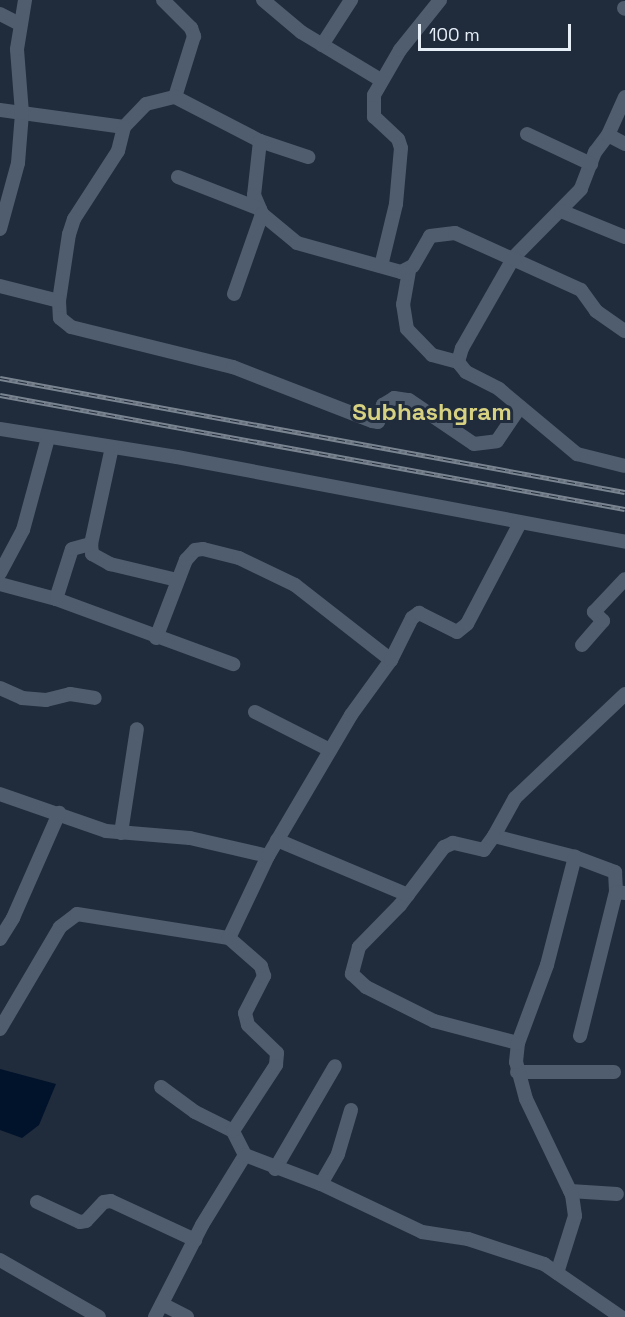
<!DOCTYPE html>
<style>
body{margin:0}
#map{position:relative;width:625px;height:1317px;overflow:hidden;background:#202c3b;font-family:"Space Grotesk",sans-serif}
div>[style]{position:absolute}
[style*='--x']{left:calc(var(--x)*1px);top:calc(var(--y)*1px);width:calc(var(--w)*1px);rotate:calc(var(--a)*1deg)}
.water>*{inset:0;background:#01122b}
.minor>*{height:14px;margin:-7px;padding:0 7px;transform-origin:7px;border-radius:7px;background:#505d6e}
.rail>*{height:5px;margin-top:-2.5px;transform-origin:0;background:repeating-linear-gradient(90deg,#202c3b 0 9px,#7a8491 0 18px);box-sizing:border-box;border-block:2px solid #7a8491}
span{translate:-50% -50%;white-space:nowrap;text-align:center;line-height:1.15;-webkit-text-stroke:6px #202c3b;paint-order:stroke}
.district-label{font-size:24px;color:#d7d182;font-weight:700}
.scale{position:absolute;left:418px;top:24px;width:153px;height:27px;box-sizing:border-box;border:3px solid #e6eef8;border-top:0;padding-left:8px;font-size:18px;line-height:21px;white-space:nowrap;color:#e6eef8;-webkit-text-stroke:4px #202c3b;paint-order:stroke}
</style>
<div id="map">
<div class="water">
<div style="clip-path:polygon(0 1069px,56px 1084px,39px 1125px,22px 1138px,0 1130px)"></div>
</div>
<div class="minor">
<div style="--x:163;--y:0;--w:40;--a:45"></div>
<div style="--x:191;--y:28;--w:9;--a:69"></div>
<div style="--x:194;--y:36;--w:64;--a:107.3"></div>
<div style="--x:263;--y:0;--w:50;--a:40.1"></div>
<div style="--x:301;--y:32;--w:93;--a:31"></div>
<div style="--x:624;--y:8;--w:1;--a:45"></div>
<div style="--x:0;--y:14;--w:22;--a:27"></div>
<div style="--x:322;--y:45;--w:54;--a:-57.2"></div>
<div style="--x:625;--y:97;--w:42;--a:114.1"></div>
<div style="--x:608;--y:135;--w:21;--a:127"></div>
<div style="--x:595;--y:152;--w:40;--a:111"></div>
<div style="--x:581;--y:189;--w:95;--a:134.6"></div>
<div style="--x:514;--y:257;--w:105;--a:119.7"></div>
<div style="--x:462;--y:348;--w:15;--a:106"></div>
<div style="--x:458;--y:362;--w:13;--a:51"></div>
<div style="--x:466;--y:372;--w:37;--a:27"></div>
<div style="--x:499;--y:389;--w:102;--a:39.8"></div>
<div style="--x:577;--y:454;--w:49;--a:14"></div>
<div style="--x:0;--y:110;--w:125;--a:7.8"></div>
<div style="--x:124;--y:127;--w:32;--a:-46"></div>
<div style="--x:146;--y:104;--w:30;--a:-14"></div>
<div style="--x:175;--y:97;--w:96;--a:27.4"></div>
<div style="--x:260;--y:141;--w:51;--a:18.4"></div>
<div style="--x:124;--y:127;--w:25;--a:104"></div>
<div style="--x:118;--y:151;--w:81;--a:122.9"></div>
<div style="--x:74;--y:219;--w:16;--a:108"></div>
<div style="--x:69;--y:234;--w:68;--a:98.5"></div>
<div style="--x:59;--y:301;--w:17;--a:87"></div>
<div style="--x:60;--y:318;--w:14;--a:39"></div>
<div style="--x:71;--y:327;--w:167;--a:13.9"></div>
<div style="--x:233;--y:367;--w:149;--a:21.2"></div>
<div style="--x:372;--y:421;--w:6;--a:9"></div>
<div style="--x:378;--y:422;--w:18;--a:-74"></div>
<div style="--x:383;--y:405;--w:13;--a:-32"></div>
<div style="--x:394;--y:398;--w:15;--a:8"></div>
<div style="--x:409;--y:400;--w:78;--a:34.1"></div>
<div style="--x:474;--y:444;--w:23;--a:-7"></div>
<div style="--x:497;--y:441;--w:41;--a:-55.9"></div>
<div style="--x:527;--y:134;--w:71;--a:25.1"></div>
<div style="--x:608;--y:135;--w:19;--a:28"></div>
<div style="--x:260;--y:141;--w:54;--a:96.3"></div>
<div style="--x:254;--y:195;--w:21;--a:67"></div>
<div style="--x:262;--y:214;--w:45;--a:39.6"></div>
<div style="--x:297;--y:243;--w:108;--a:15.6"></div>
<div style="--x:401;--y:272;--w:13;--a:-27"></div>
<div style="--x:413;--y:266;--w:34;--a:-60"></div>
<div style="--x:430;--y:236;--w:25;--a:-7"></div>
<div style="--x:455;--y:233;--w:138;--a:24.3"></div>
<div style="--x:581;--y:290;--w:26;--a:54"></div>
<div style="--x:596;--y:311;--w:35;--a:35"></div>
<div style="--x:178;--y:177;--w:88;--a:21.3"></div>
<div style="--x:561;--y:211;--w:69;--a:22.1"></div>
<div style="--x:0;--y:229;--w:68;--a:-74.7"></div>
<div style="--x:18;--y:163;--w:50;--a:-85.4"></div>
<div style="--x:22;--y:113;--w:64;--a:-94.5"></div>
<div style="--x:17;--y:49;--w:50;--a:-80.7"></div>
<div style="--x:381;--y:266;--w:64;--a:-76.4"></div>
<div style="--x:396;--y:204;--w:56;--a:-84.9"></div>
<div style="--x:401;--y:148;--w:9;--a:-108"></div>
<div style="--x:398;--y:139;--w:33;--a:-137"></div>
<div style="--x:374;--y:117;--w:22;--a:-90"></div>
<div style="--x:374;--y:95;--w:52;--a:-60"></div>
<div style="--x:400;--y:50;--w:64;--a:-51.3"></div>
<div style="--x:409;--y:271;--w:34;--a:100"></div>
<div style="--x:403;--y:304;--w:25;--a:81"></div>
<div style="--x:407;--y:329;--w:36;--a:46"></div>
<div style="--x:432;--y:355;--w:27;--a:15"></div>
<div style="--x:0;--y:286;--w:61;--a:14.3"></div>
<div style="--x:234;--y:294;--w:85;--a:-70.7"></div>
<div style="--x:0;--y:429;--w:179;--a:9"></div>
<div style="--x:177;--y:457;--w:456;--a:10.7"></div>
<div style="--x:112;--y:447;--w:99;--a:102.2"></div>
<div style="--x:91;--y:544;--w:10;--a:84"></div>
<div style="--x:92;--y:554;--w:21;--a:29"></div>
<div style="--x:110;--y:564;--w:69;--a:13.4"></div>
<div style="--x:0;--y:573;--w:49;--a:-61.9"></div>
<div style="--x:23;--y:530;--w:95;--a:-74.8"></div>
<div style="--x:0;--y:584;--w:58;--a:15"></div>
<div style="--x:56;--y:599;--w:189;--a:20.2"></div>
<div style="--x:56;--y:599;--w:52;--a:-72.3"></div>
<div style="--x:72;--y:549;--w:20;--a:-15"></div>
<div style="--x:156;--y:638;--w:84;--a:-69"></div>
<div style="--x:186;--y:560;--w:13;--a:-48"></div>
<div style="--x:195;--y:550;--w:8;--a:-7"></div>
<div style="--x:203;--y:549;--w:37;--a:14"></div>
<div style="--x:239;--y:558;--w:62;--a:25.7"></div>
<div style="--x:295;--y:585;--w:122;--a:38"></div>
<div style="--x:582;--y:645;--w:32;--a:-49"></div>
<div style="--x:603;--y:621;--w:13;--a:-135"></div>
<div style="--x:594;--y:612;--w:45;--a:-46.8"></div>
<div style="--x:0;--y:688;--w:24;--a:24"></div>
<div style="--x:22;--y:698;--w:24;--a:5"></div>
<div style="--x:46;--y:700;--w:25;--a:-14"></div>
<div style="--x:70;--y:694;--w:25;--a:9"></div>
<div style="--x:625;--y:694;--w:151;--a:136.6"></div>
<div style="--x:515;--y:798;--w:43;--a:118.9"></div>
<div style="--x:494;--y:836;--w:84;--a:14.5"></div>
<div style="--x:575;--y:857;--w:43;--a:20.6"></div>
<div style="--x:615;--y:872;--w:20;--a:87"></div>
<div style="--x:616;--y:892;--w:9;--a:6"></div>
<div style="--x:255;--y:712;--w:84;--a:26.9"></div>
<div style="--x:0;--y:794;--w:112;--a:19.2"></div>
<div style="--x:106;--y:831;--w:84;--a:4.8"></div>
<div style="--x:190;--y:838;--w:80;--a:13"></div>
<div style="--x:121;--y:833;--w:105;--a:-81.3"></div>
<div style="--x:494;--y:836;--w:17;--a:126"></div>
<div style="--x:484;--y:850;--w:32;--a:-167"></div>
<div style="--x:453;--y:843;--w:10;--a:156"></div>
<div style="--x:444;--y:847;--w:73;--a:127.2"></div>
<div style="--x:400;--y:905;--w:59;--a:134.3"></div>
<div style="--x:359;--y:947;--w:28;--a:105"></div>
<div style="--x:352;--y:974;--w:19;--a:43"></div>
<div style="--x:366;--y:987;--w:76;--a:26.6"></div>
<div style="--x:434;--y:1021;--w:87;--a:14.7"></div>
<div style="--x:277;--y:840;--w:142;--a:22.8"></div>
<div style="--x:0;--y:939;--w:25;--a:-58"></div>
<div style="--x:13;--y:918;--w:115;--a:-66.3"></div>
<div style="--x:0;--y:1029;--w:118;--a:-59.5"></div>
<div style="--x:60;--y:927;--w:21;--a:-37"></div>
<div style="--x:77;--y:914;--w:154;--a:9"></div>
<div style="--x:580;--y:1036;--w:148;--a:-76"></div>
<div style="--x:517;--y:1072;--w:97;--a:0"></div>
<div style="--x:161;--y:1087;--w:42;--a:36.3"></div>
<div style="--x:195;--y:1112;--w:42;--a:26.6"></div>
<div style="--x:245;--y:1155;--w:27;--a:-117"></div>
<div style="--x:233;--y:1131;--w:79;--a:-56.9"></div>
<div style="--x:276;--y:1065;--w:12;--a:-85"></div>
<div style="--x:277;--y:1053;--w:40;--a:-136"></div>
<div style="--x:248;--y:1025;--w:12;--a:-104"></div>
<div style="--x:245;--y:1013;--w:42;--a:-62.8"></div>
<div style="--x:264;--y:976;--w:10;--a:-107"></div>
<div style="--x:261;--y:966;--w:43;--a:-138.8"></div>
<div style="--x:229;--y:938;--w:91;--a:-64.6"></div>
<div style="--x:268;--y:856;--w:164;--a:-59.5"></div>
<div style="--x:351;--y:715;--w:68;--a:-54"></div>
<div style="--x:391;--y:660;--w:47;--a:-63.4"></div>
<div style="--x:412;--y:618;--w:9;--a:-36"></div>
<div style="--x:419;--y:613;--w:42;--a:26.6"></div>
<div style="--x:457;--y:632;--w:13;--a:-39"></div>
<div style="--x:467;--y:624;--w:114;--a:-62.3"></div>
<div style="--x:275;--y:1169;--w:119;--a:-59.8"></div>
<div style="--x:321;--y:1184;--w:34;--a:-60"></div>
<div style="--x:338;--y:1154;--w:46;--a:-73.5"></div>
<div style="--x:570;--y:1191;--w:47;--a:3.7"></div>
<div style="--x:37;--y:1202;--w:47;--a:24.9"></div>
<div style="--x:80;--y:1222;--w:6;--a:-9"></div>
<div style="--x:86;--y:1221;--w:26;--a:-47"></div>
<div style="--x:104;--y:1202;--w:7;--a:-8"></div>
<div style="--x:111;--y:1201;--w:93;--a:24.9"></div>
<div style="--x:0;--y:1260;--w:114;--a:29.9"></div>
<div style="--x:557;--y:1273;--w:60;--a:-72.5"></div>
<div style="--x:575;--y:1216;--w:21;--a:-98"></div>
<div style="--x:572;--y:1195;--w:106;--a:-115.6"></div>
<div style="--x:526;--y:1099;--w:38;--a:-105"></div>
<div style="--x:516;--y:1062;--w:19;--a:-84"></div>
<div style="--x:518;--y:1043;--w:83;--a:-69.6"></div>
<div style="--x:547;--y:965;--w:112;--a:-75.5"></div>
<div style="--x:162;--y:1304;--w:28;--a:27"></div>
<div style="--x:155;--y:1317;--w:103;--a:-62.9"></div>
<div style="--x:202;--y:1225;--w:82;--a:-58.4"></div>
<div style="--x:245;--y:1155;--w:81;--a:20.9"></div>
<div style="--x:321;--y:1184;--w:112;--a:25.4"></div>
<div style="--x:422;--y:1232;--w:47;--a:8.7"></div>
<div style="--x:468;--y:1239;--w:80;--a:18.2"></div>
<div style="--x:544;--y:1264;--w:93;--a:34.5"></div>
</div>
<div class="rail">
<div style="--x:0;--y:378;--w:635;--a:10.34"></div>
<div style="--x:0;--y:395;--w:635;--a:10.34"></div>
</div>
<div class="district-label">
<span style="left:432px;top:412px">Subhashgram</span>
</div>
<div class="scale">100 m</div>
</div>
